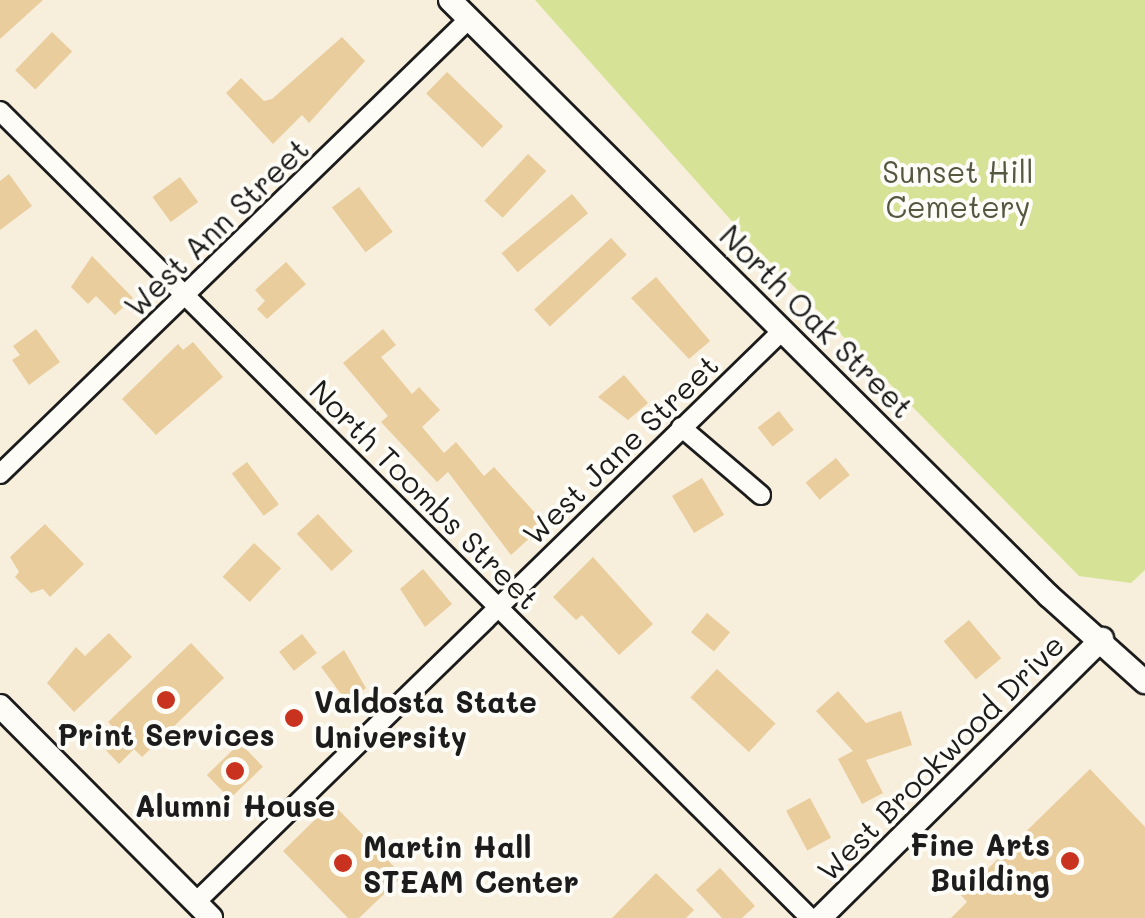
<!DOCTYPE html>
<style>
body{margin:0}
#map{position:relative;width:1145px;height:918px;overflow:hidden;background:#f7eedc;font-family:Mali,sans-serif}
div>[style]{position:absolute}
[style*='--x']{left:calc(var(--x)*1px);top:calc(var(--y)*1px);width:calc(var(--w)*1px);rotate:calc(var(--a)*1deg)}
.green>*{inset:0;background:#d6e396}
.building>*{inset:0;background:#e9cd9d;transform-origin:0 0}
.roads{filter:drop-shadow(2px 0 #1c1c1c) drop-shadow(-2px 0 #1c1c1c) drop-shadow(0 2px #1c1c1c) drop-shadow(0 -2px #1c1c1c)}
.minor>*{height:18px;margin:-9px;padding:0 9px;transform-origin:9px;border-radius:9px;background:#fdfcf7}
.major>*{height:22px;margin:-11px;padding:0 11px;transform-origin:11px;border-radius:11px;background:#fdfcf7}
.dots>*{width:28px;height:28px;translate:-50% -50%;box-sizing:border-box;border:5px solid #fdfcf7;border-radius:50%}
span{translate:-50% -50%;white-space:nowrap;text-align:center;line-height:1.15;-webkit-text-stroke:8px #fdfcf7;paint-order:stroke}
.park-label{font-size:30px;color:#545841}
.street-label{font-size:30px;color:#1c1c1c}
.poi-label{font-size:30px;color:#1c1c1c;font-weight:700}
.left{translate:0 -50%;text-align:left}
.right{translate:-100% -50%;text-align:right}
</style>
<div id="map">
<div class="green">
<div style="clip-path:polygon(535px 0,1145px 0,1145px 570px,1131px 583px,1079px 576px,754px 246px)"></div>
</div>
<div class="building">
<div style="clip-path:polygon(0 0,43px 0,0 39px)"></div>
<div style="left:52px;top:32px;width:28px;height:53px;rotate:44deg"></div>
<div style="clip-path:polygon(342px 37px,365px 61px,309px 123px,302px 115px,273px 144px,226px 93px,241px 78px,264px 101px,272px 99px)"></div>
<div style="left:447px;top:72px;width:78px;height:30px;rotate:44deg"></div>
<div style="left:528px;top:154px;width:25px;height:64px;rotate:43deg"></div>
<div style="clip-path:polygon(9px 174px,32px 206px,0 230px,0 181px)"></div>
<div style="left:180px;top:177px;width:31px;height:34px;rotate:54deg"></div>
<div style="left:359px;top:187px;width:56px;height:34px;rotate:53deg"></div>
<div style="left:572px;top:194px;width:25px;height:92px;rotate:50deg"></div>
<div style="left:611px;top:238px;width:23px;height:105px;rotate:47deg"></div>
<div style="clip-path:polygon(92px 256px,133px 298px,115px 315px,96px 296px,88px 304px,71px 287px)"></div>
<div style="clip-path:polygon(286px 262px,306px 284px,267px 319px,257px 309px,265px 301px,255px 290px)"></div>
<div style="clip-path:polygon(656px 277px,710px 341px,689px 359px,631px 298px)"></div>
<div style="clip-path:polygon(36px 329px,60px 362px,29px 385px,12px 360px,20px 355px,13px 346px)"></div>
<div style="clip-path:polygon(383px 329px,396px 345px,381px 357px,412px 394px,419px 387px,440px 410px,422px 427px,444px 453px,456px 442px,484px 476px,494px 467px,545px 524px,511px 555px,448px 472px,437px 482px,381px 422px,388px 416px,343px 363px)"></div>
<div style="clip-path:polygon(193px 342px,223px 377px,156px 435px,122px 399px,178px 344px,183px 350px)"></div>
<div style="clip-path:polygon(624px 375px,648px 403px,628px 420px,598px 397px)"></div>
<div style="left:779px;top:411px;width:24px;height:27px;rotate:52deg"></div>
<div style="left:836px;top:458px;width:22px;height:39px;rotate:51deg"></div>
<div style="left:247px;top:462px;width:53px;height:19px;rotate:53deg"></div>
<div style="left:702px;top:478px;width:43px;height:35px;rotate:59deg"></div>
<div style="left:318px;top:514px;width:51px;height:29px;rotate:47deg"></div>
<div style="clip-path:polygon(45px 524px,84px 564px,50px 597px,43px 589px,31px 593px,15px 577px,19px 572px,10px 557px)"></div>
<div style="left:254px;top:543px;width:37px;height:46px;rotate:43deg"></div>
<div style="clip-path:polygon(593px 557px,653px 624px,619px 655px,582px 615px,576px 620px,553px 597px)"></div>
<div style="clip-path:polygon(423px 569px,452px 604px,425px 627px,400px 589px)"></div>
<div style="left:707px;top:613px;width:30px;height:25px;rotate:40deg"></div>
<div style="left:969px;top:620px;width:50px;height:33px;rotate:50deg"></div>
<div style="clip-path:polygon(109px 633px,132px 657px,74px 712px,47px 683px,76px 647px,85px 656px)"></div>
<div style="left:302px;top:634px;width:24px;height:29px;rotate:52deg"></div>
<div style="clip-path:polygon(191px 643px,224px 678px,142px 757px,134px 749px,119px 764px,100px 744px,115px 729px,108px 722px)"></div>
<div style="clip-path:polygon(344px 650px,366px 688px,347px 702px,321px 667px)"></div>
<div style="left:717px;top:669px;width:80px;height:39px;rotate:43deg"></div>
<div style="clip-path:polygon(838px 691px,866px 723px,901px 711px,912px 745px,866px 760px,883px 793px,862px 804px,838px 759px,853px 751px,816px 711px)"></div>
<div style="left:240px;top:743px;width:33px;height:46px;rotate:46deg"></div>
<div style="clip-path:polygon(1090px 769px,1145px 827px,1145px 918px,951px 918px,967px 902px,961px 895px)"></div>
<div style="left:810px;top:798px;width:45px;height:27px;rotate:62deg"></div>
<div style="clip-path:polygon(332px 803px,403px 876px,359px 918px,348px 918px,283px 851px)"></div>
<div style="clip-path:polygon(720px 868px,755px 906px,742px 918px,722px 918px,696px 890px)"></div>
<div style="clip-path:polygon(656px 873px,694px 910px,686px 918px,612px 918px)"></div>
</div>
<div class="roads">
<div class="minor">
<div style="--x:0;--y:111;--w:1143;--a:44.89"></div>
<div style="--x:681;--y:427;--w:105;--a:40.4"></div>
<div style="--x:0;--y:474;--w:653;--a:-44.13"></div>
<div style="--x:196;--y:902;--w:820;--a:-44.26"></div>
</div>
<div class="major">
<div style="--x:450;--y:0;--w:845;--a:44.86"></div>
<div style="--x:1049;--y:596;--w:129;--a:41.9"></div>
<div style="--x:0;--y:706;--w:299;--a:45.1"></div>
<div style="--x:820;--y:918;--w:397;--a:-44.7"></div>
</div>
</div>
<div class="dots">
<div style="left:166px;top:700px;background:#c8321e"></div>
<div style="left:294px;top:718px;background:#c8321e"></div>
<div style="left:235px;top:771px;background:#c8321e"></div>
<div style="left:1070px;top:861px;background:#c8321e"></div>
<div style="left:343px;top:863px;background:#c8321e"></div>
</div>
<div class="park-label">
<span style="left:958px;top:188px">Sunset Hill<br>Cemetery</span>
</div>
<div class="street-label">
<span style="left:216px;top:227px;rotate:-44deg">West Ann Street</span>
<span style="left:817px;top:321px;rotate:45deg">North Oak Street</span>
<span style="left:620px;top:449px;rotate:-44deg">West Jane Street</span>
<span style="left:425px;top:494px;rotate:45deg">North Toombs Street</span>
<span style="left:940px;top:757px;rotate:-45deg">West Brookwood Drive</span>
</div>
<div class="poi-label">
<span class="left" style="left:314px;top:718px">Valdosta State<br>University</span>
<span style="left:166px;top:734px">Print Services</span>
<span style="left:235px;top:805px">Alumni House</span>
<span class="right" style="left:1050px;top:861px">Fine Arts<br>Building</span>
<span class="left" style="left:363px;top:863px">Martin Hall<br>STEAM Center</span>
</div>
</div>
